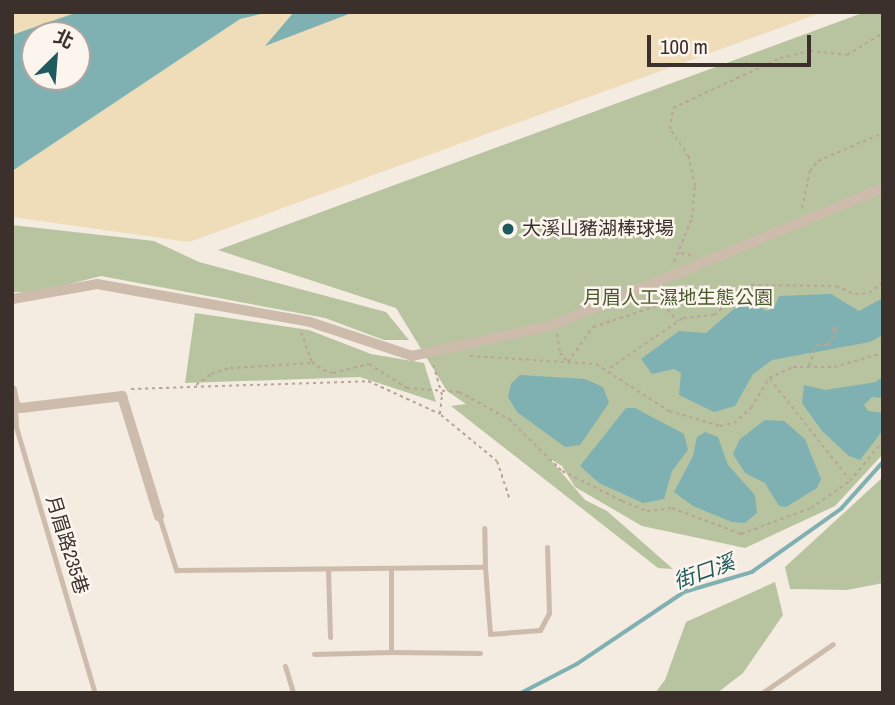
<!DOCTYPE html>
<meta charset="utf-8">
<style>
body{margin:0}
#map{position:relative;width:895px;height:705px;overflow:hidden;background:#f4ebe1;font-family:"Archivo Narrow","Noto Sans TC",sans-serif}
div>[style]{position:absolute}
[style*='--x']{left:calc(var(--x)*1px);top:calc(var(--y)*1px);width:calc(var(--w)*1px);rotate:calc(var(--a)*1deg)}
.green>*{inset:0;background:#b8c4a0}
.sand>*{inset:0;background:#efdcb8}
.water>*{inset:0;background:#7fb0b2}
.stream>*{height:3.5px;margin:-1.75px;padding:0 1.75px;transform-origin:1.75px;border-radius:1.75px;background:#7fb0b2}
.path>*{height:2px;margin-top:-1px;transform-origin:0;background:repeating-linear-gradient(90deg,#b9a596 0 3.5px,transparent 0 7px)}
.lane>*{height:5px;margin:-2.5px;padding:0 2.5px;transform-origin:2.5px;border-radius:2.5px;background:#cdbbac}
.street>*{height:10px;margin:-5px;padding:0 5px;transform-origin:5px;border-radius:5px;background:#cdbbac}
.dots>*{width:19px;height:19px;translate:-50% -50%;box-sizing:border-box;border:4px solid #fbf5ee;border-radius:50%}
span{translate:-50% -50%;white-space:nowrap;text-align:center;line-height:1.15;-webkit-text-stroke:5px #fbf5ee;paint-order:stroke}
.poi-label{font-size:19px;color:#3b302b}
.left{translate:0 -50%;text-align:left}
.park-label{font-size:19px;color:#4a5a2e}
.street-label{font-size:19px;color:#3b302b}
.water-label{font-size:21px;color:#1f5a5e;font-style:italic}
.frame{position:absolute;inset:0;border:14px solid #3b302b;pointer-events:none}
.north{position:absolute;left:21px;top:21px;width:70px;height:70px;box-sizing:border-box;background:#fbf5ee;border:2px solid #aea6a0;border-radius:50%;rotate:25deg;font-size:19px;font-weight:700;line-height:28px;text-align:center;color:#3b302b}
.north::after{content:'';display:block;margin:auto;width:24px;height:32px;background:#1f5a5e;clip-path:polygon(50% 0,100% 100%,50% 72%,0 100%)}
.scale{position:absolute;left:647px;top:35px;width:164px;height:32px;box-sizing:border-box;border:4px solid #3b302b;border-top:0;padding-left:9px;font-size:21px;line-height:24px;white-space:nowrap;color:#3b302b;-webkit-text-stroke:5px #fbf5ee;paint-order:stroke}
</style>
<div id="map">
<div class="green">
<div style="clip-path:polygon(865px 12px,883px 12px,883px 454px,835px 506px,745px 548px,642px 526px,575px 487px,562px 466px,550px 459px,585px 500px,607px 511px,673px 569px,658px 568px,451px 406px,466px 404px,447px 391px,396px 308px,218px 250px)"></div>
<div style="clip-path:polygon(12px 225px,154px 241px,199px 262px,386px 312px,409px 340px,384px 340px,325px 318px,101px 276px,38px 292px,12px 292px)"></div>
<div style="clip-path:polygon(195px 313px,309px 330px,371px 354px,424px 363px,436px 402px,360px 377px,185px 383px)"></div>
<div style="clip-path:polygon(883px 477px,883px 583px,847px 590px,790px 589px,785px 567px)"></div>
<div style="clip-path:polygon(775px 582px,783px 615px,743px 673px,717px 693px,655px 693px,665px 680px,686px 622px)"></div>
</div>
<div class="sand">
<div style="clip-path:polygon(evenodd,12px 12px,823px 12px,189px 242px,12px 217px,12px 12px,35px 35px,77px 35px,77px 77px,35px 77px,35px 35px)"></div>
</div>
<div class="water">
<div style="clip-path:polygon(evenodd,78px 12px,269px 12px,240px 19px,12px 171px,12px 35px,78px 12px,77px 35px,77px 77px,35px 77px,35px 35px,77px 35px)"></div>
<div style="clip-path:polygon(294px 12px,354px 12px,265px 46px)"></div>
<div style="clip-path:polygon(758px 294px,759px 305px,766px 311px,774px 308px,779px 296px,831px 294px,859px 311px,883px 298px,883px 335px,870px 342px,772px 360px,753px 374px,735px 406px,714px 412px,679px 395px,681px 373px,674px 369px,652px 374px,641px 359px,679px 331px,706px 333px,743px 301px)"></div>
<div style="clip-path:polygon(520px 375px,585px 379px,603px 387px,609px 403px,580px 445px,565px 447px,517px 412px,508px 397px,511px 384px)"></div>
<div style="clip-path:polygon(883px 376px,883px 398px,872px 397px,864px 405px,868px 411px,883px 413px,883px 430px,860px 460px,849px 456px,822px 431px,802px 403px,804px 385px,825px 390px,876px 382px)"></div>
<div style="clip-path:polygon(626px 408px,635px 408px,684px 434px,688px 450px,672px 471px,664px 499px,643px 503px,599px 483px,580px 466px)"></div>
<div style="clip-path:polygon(765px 420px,784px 421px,805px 439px,821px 479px,817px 488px,786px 507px,779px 506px,765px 483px,745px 473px,733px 454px,740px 439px)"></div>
<div style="clip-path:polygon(705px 432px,718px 437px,728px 465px,755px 495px,757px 513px,745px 523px,732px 522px,693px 506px,674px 492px,693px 456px,697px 437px)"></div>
</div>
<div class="stream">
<div style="--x:521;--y:693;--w:63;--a:-27.4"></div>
<div style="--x:577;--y:664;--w:129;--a:-33.9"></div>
<div style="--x:684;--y:592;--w:71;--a:-16.4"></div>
<div style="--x:752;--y:572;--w:109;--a:-35.3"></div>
<div style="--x:841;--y:509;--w:63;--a:-48.2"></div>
</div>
<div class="path">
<div style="--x:802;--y:208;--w:38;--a:-78"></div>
<div style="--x:810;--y:171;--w:13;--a:-51"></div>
<div style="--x:818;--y:161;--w:71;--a:-23.3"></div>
<div style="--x:681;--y:253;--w:11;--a:10"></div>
<div style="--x:674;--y:262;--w:48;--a:-67.8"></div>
<div style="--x:692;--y:218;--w:32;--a:-85"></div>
<div style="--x:695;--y:186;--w:30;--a:-102"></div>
<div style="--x:689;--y:157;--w:34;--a:-124"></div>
<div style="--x:670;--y:129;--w:21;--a:-82"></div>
<div style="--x:673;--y:108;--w:118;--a:-25"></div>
<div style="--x:780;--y:58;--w:31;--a:-13"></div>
<div style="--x:810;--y:51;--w:37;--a:6"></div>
<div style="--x:847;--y:55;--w:42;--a:-31.4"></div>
<div style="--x:663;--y:292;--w:12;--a:90"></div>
<div style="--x:663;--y:304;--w:22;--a:51"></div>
<div style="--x:834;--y:328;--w:3;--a:18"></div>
<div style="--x:837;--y:329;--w:3;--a:108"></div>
<div style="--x:836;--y:332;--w:3;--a:-162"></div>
<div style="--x:833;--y:331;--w:3;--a:-72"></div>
<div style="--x:301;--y:332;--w:32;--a:70"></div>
<div style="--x:312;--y:362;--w:14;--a:36"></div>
<div style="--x:323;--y:370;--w:10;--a:17"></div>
<div style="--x:333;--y:373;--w:37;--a:-14"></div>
<div style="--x:369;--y:364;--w:45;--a:32.3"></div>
<div style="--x:407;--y:388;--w:52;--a:4.4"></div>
<div style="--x:459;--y:392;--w:57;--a:28.4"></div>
<div style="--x:509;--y:419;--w:74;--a:44.5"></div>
<div style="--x:562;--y:471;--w:67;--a:26.6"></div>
<div style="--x:622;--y:501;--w:27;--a:22"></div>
<div style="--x:647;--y:511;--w:25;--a:-7"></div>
<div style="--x:672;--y:508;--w:74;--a:20.6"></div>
<div style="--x:741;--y:534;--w:75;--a:-20.4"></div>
<div style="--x:811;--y:508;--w:47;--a:-34.7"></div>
<div style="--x:850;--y:481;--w:52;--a:-50.5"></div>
<div style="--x:557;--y:334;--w:19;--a:81"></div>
<div style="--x:560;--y:353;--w:12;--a:48"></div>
<div style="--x:568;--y:362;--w:43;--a:-54.5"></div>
<div style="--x:593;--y:327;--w:73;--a:-18.4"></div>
<div style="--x:470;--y:356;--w:126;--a:3.6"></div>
<div style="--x:596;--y:364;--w:87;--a:32.8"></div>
<div style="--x:669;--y:411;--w:53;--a:16.4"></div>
<div style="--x:720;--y:426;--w:14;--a:-12"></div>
<div style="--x:734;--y:423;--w:23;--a:-41"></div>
<div style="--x:751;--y:408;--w:35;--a:-59"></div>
<div style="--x:769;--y:378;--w:26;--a:-25"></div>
<div style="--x:793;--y:367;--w:41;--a:0"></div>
<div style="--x:834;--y:367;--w:51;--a:-15.9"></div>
<div style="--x:809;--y:366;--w:22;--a:-69"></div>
<div style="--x:817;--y:345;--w:11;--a:0"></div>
<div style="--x:828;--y:345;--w:15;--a:-62"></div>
<div style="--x:610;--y:368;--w:88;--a:-34.4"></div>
<div style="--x:683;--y:318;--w:31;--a:-6"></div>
<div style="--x:714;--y:315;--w:48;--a:-39"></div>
<div style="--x:751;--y:285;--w:85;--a:0.7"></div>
<div style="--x:836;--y:286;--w:21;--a:23"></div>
<div style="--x:855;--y:294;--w:14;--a:-4"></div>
<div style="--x:869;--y:293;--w:18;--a:-38"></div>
<div style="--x:770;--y:379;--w:127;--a:51.7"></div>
<div style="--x:196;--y:385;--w:19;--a:-36"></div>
<div style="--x:211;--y:374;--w:20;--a:-18"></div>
<div style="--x:230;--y:368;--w:81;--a:-3.5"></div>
<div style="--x:131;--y:389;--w:237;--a:-1.9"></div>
<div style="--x:368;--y:381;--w:79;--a:24.6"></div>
<div style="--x:440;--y:414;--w:19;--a:-84"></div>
<div style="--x:442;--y:395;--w:33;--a:-106"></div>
<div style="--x:441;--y:415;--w:72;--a:39.4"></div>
<div style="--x:497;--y:461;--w:41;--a:71.6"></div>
</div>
<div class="lane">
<div style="--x:15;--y:406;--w:21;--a:87"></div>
<div style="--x:16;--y:427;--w:277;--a:73.5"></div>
<div style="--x:159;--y:516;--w:57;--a:72.5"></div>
<div style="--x:176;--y:570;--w:309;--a:-0.6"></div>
<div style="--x:485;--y:567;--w:39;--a:-91"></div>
<div style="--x:485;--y:567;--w:67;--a:85.7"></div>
<div style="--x:490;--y:634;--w:50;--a:-4.6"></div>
<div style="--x:540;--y:630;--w:19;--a:-62"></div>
<div style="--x:549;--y:613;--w:66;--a:-91.7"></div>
<div style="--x:328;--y:569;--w:68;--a:88.3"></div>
<div style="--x:391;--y:569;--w:83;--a:90"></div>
<div style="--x:391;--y:652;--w:89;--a:0.6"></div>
<div style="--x:314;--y:654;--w:77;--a:-1.5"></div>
<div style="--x:285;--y:666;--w:28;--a:73"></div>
<div style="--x:762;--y:693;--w:86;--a:-34.6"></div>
</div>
<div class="street">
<div style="--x:12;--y:299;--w:86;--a:-10"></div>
<div style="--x:97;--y:284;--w:216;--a:10.1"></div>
<div style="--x:310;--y:322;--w:108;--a:18.4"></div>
<div style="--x:412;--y:356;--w:141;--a:-12.3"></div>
<div style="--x:550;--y:326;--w:360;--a:-22.5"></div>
<div style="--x:12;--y:390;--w:16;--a:79"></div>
<div style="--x:15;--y:406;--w:6;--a:18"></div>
<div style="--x:21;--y:408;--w:102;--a:-6.8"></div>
<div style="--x:122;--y:396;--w:126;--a:72.9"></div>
</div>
<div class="dots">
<div style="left:508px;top:229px;background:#1f5a5e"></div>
</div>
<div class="poi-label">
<span class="left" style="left:522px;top:229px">大溪山豬湖棒球場</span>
</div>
<div class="park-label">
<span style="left:678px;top:298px">月眉人工濕地生態公園</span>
</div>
<div class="street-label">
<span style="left:67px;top:545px;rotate:73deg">月眉路235巷</span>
</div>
<div class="water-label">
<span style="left:704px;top:572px;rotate:-20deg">街口溪</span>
</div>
<div class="frame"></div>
<div class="north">北</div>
<div class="scale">100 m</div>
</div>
